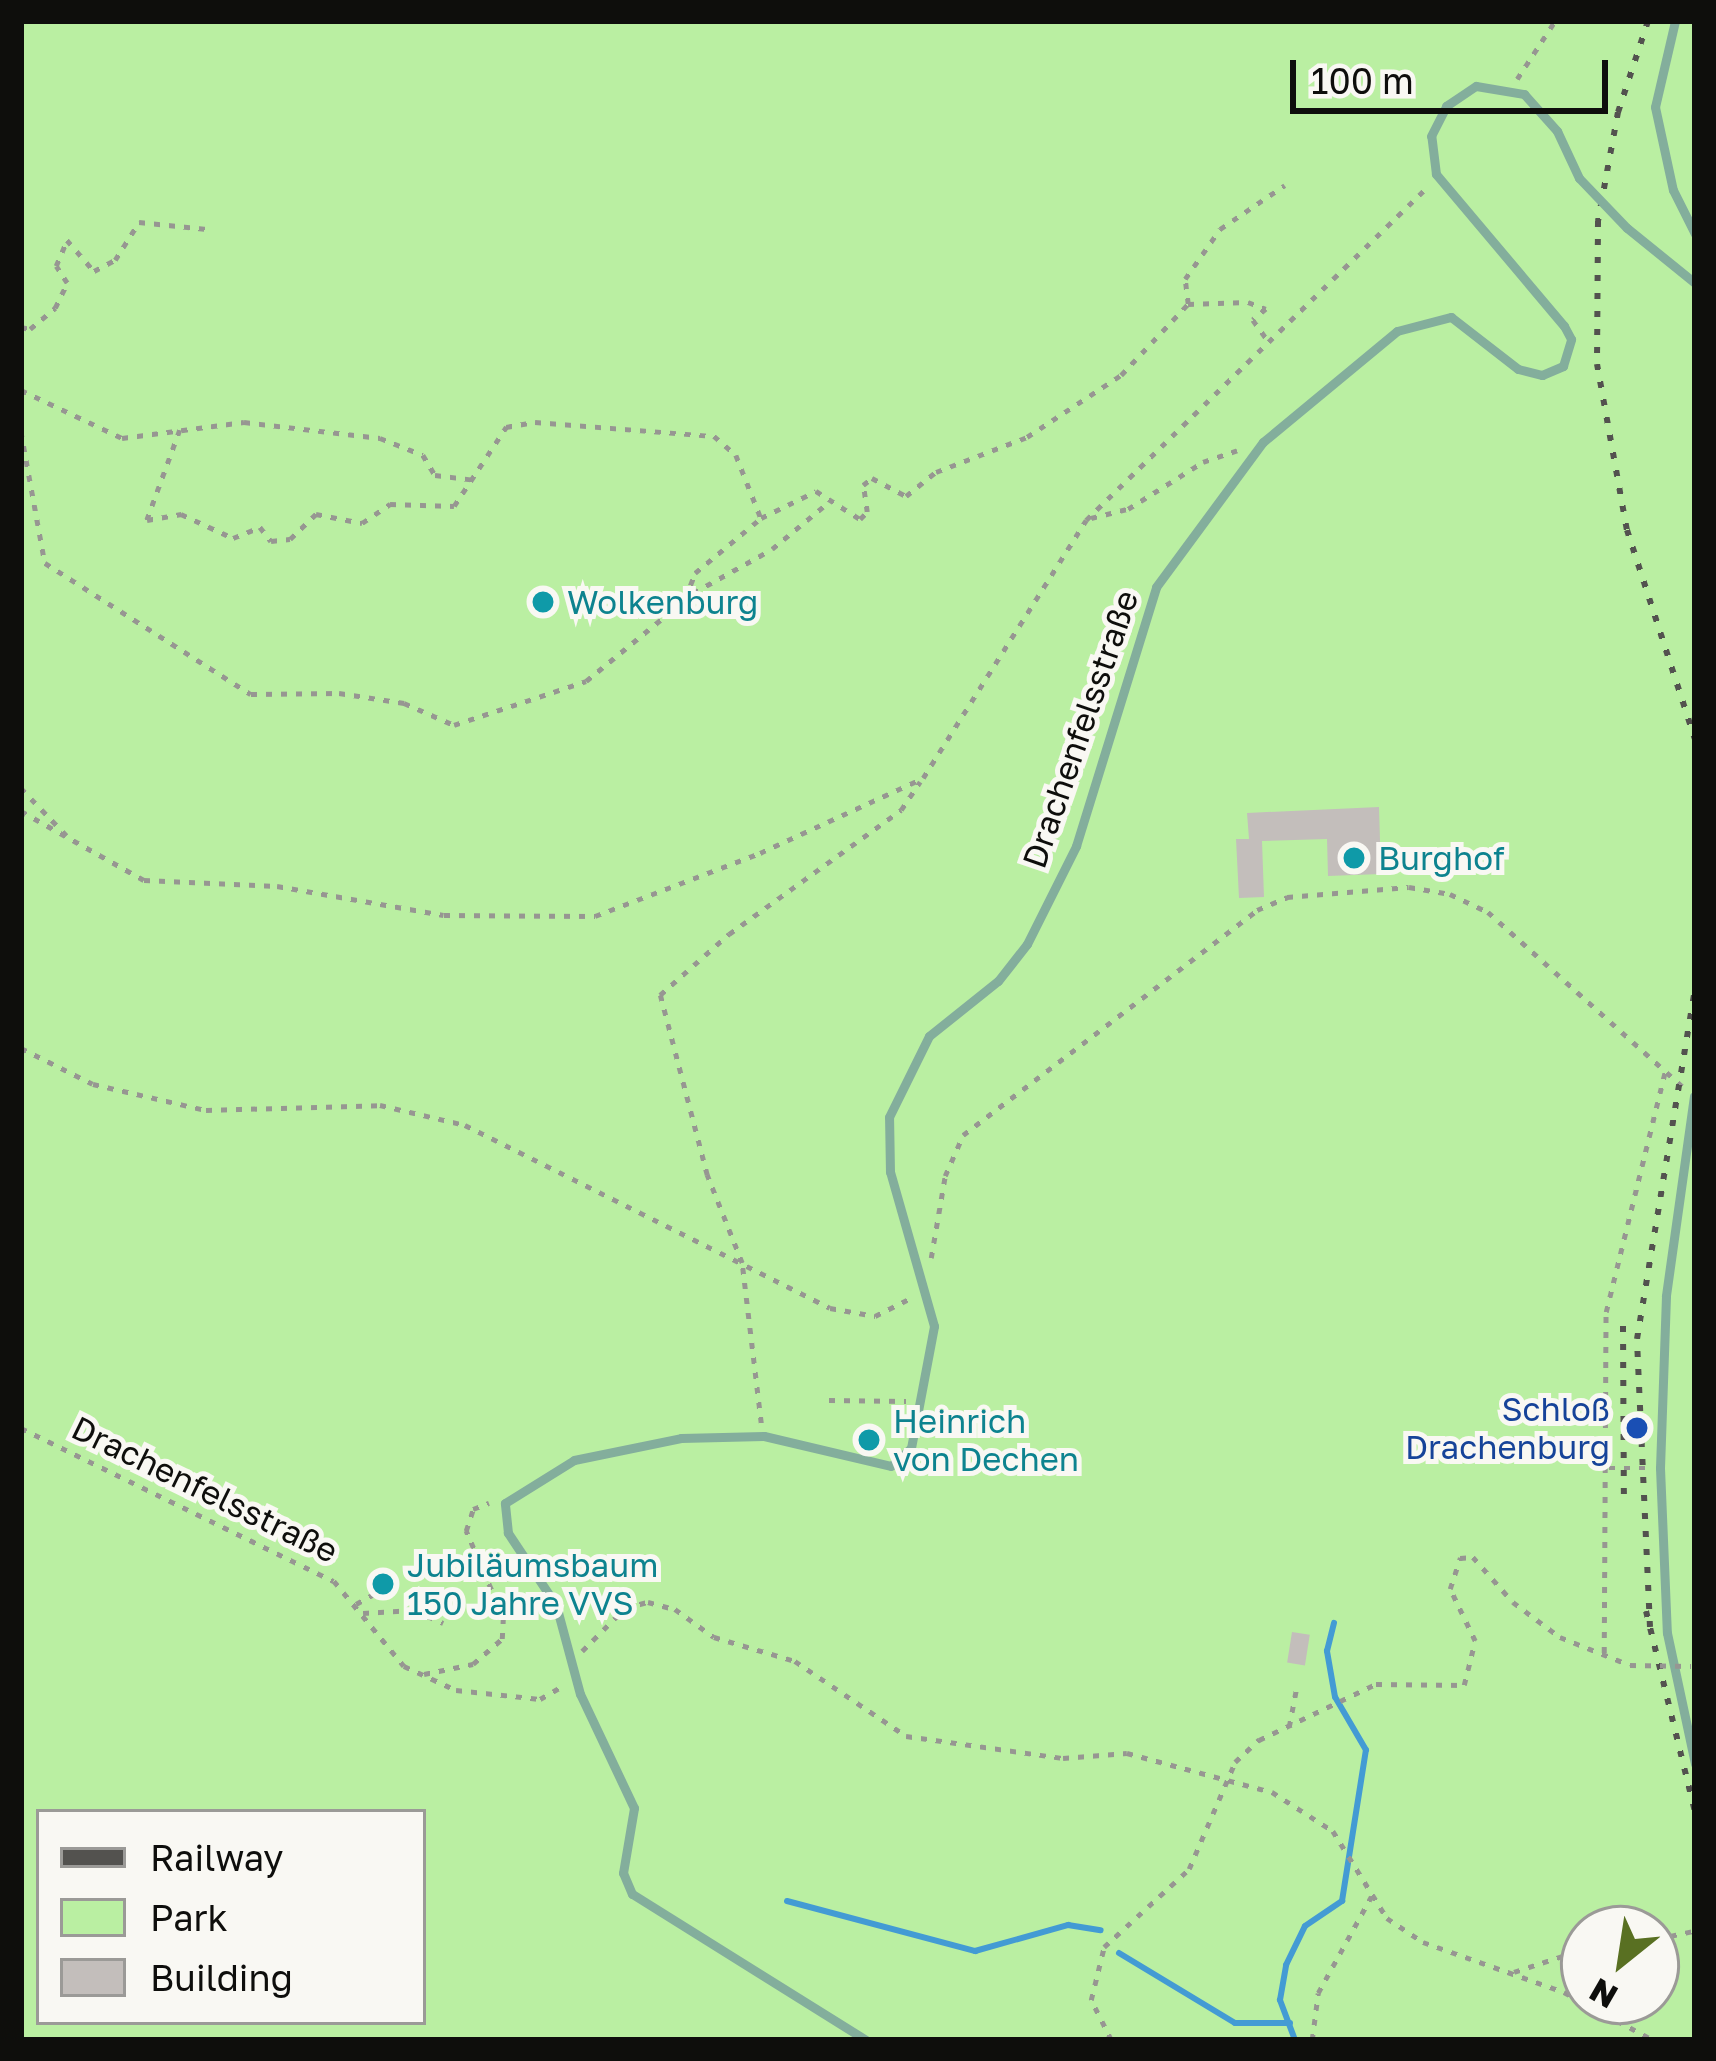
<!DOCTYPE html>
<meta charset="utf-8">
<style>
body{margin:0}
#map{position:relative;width:1716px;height:2061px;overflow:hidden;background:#eceae5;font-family:"Golos Text",sans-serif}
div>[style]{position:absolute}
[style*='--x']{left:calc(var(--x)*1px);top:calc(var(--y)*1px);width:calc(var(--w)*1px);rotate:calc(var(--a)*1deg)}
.green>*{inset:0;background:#baefa2}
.stream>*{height:6px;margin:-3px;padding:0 3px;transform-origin:3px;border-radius:3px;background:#439bd4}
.building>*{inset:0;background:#c3bebb;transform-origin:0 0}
.path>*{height:4.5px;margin-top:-2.25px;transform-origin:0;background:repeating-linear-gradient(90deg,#979692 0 6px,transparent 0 15px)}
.service>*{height:9px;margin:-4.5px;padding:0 4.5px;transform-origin:4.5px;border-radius:4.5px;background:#83ae9c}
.rail>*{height:6px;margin-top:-3px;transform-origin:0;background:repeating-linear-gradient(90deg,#53524f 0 6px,transparent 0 18px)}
.path-bridge>*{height:4.5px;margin-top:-2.25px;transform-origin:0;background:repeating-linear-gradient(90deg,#979692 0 6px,transparent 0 15px)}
.service-bridge>*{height:9px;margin:-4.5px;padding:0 4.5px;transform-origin:4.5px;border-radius:4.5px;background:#83ae9c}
.dots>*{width:33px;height:33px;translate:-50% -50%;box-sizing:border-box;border:6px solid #f9f8f3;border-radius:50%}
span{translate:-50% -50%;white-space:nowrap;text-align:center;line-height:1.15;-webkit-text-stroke:10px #f9f8f3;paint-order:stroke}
.culture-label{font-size:33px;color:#0d838f}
.left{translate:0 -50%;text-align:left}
.street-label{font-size:33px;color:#0e0e0c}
.transit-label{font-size:33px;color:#164399}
.right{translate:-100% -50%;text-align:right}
.frame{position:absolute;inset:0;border:24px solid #0e0e0c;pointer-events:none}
.legend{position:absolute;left:36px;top:1809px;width:390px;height:216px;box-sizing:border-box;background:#f9f8f3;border:3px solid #9b9a97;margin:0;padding:15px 21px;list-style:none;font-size:36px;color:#0e0e0c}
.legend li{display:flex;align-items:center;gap:24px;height:60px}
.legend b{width:60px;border:3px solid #9b9a97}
.north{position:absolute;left:1560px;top:1905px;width:120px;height:120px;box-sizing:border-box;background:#f9f8f3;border:3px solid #9b9a97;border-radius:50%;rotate:210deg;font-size:33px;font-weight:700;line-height:48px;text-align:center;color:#0e0e0c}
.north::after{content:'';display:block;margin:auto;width:42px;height:54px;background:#597022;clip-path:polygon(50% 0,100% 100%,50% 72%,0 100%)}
.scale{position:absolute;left:1290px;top:60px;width:318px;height:54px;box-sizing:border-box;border:6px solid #0e0e0c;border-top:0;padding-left:15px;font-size:36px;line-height:42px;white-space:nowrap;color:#0e0e0c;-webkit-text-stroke:9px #f9f8f3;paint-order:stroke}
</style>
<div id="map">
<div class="green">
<div style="clip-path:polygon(evenodd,21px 21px,1695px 21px,1695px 2040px,21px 2040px,21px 21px,39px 1812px,423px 1812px,423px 2022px,39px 2022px,39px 1812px,21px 21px,1584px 1929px,1656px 1929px,1656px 2001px,1584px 2001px,1584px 1929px)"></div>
</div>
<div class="stream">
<div style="--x:787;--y:1901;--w:195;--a:14.9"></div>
<div style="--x:975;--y:1951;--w:97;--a:-15.6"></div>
<div style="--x:1068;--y:1925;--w:33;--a:9"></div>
<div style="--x:1119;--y:1953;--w:135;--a:31.1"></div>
<div style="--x:1235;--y:2023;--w:55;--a:0"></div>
<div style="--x:1295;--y:2040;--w:43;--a:-110.6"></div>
<div style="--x:1280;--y:2000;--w:36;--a:-80"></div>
<div style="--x:1286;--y:1965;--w:43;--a:-64"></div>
<div style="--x:1305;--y:1926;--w:45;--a:-34"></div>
<div style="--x:1342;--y:1901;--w:153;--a:-81"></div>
<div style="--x:1366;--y:1750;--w:61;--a:-120.3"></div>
<div style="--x:1335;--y:1697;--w:47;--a:-99.9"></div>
<div style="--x:1327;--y:1651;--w:29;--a:-76"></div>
</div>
<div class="building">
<div style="clip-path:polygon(1379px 807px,1381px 874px,1328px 876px,1327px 839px,1262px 841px,1264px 897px,1239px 898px,1236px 839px,1249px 839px,1247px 813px)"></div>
<div style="left:1292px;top:1632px;width:18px;height:31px;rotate:9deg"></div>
</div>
<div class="path">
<div style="--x:1517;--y:79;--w:69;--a:-56.8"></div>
<div style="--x:1188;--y:304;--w:25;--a:-97"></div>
<div style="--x:1185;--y:279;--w:61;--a:-55"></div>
<div style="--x:1220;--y:229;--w:78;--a:-34.1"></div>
<div style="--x:21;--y:327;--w:9;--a:13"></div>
<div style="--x:30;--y:329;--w:33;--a:-40"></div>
<div style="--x:55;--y:308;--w:28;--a:-64"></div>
<div style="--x:67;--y:283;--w:20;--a:-123"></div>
<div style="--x:56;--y:266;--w:28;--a:-67"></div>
<div style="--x:67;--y:240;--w:41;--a:48.9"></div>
<div style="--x:94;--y:271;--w:24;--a:-28"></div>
<div style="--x:115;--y:260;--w:45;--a:-57.7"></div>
<div style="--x:139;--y:222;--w:68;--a:5.9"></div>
<div style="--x:21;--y:342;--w:10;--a:90"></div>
<div style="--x:21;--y:390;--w:112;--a:25.4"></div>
<div style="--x:122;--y:438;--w:123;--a:-7.5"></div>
<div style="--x:244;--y:422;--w:137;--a:6.7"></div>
<div style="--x:380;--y:438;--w:46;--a:21.6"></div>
<div style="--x:423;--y:455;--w:23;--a:59"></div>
<div style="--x:435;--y:475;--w:38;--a:7"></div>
<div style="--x:180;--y:430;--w:96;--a:110.1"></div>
<div style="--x:147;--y:520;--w:35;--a:-10"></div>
<div style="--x:181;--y:514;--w:57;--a:24.8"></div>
<div style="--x:233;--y:538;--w:29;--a:-22"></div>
<div style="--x:260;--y:527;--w:18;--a:52"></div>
<div style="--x:271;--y:541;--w:19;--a:-6"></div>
<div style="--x:290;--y:539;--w:36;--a:-44"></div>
<div style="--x:316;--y:514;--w:47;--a:11.1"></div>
<div style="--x:362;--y:523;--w:34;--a:-34"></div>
<div style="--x:390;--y:504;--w:64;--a:1.8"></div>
<div style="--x:454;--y:506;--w:95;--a:-56.6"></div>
<div style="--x:506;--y:427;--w:29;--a:-10"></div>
<div style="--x:535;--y:422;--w:180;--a:4.5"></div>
<div style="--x:714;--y:436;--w:29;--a:41"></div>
<div style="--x:736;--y:455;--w:68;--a:68.4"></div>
<div style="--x:761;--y:518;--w:61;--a:-26.1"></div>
<div style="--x:816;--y:491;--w:52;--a:32.5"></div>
<div style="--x:860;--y:519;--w:10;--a:-45"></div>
<div style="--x:867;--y:512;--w:27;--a:-98"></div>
<div style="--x:863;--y:485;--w:11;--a:-38"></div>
<div style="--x:872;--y:478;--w:38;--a:28"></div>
<div style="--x:906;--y:496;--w:38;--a:-39"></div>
<div style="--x:936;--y:472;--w:97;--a:-21"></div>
<div style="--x:1027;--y:437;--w:113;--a:-33.4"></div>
<div style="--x:1121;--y:375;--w:98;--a:-46.7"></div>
<div style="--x:1188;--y:304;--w:60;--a:-1.9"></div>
<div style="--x:1248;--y:302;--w:19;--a:21"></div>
<div style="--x:1266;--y:309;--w:17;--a:140"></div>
<div style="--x:1253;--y:320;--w:22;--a:54"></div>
<div style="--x:21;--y:431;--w:134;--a:79.7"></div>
<div style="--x:45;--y:563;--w:244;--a:32.5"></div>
<div style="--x:251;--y:694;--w:88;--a:-0.7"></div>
<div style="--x:339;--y:693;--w:66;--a:8.7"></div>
<div style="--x:404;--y:703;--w:55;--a:23.7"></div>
<div style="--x:454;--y:725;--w:139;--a:-18.4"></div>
<div style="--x:586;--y:681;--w:139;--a:-39.4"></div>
<div style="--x:693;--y:593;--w:90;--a:-29.1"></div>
<div style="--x:772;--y:549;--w:75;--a:-39.6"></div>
<div style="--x:1091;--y:518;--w:38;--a:-14"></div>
<div style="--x:1128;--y:509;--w:89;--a:-32.1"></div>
<div style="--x:1203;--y:462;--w:36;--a:-19"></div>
<div style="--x:685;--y:599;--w:28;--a:-69"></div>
<div style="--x:695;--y:573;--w:86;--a:-39.8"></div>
<div style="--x:21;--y:788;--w:66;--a:46.2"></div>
<div style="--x:21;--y:811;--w:141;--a:29.3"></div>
<div style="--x:144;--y:880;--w:133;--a:2.6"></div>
<div style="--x:277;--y:886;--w:169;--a:9.9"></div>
<div style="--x:444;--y:915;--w:151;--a:0.4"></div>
<div style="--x:595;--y:916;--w:177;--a:-20.9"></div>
<div style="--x:760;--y:853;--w:179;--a:-24.7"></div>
<div style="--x:923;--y:778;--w:305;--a:-57.7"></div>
<div style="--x:1086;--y:520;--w:475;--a:-44.3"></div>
<div style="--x:21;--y:1048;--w:80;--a:26.6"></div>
<div style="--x:93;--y:1084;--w:116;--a:13"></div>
<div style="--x:206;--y:1110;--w:174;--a:-1.6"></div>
<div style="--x:380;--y:1105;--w:87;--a:13.2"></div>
<div style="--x:465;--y:1125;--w:408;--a:26.6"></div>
<div style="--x:830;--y:1308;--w:46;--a:10.1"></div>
<div style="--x:875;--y:1316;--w:40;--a:-26.6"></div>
<div style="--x:931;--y:1258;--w:83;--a:-80.3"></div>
<div style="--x:945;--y:1176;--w:45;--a:-66.3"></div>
<div style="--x:963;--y:1135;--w:370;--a:-37.4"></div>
<div style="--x:1257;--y:910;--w:33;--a:-23"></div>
<div style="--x:1287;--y:897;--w:122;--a:-4.7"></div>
<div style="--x:1409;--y:887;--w:42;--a:9.7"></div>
<div style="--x:1450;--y:894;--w:42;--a:25.3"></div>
<div style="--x:1488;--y:912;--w:265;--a:41.9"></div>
<div style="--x:1695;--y:1339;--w:21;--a:90"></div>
<div style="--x:829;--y:1400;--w:77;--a:0.7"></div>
<div style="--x:761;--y:1423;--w:161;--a:-96.8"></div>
<div style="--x:742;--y:1263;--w:95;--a:-111.7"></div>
<div style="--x:707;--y:1175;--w:186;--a:-104.6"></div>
<div style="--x:660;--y:995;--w:92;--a:-41.5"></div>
<div style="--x:729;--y:934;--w:212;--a:-35.8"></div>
<div style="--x:901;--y:810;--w:34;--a:-56"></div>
<div style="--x:21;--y:1428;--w:348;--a:26.1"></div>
<div style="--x:334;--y:1581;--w:110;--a:50.5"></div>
<div style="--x:404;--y:1666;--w:57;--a:24.8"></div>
<div style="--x:456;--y:1690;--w:84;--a:6.1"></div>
<div style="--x:540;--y:1699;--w:24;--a:-30"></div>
<div style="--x:1609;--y:1468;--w:39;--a:0"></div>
<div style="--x:356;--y:1604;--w:41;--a:-29.1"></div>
<div style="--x:363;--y:1613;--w:51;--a:-3.4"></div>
<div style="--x:414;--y:1610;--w:32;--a:24"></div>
<div style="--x:582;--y:1651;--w:61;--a:-45"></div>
<div style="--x:625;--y:1608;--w:24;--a:-15"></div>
<div style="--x:648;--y:1602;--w:28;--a:15"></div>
<div style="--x:675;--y:1609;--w:48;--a:35.7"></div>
<div style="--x:714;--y:1637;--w:84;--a:16.5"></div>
<div style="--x:795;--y:1661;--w:134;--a:34"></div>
<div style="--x:906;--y:1736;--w:159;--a:8"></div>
<div style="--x:1063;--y:1758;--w:64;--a:-4.5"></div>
<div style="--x:1127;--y:1753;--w:150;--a:15.1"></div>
<div style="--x:1272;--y:1792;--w:72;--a:32.6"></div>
<div style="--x:1333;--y:1831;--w:102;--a:58.2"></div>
<div style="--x:1387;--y:1918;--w:43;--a:33.7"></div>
<div style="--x:1423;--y:1942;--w:150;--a:19.5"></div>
<div style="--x:1564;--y:1992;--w:101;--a:28.3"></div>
<div style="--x:1604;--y:1653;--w:341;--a:-89.7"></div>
<div style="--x:1606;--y:1312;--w:247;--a:-76.2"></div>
<div style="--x:424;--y:1674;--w:50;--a:-11.5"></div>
<div style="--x:473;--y:1664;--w:38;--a:-41"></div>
<div style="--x:502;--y:1639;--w:22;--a:-87"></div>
<div style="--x:503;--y:1617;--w:94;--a:-113.3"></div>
<div style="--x:466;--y:1531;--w:23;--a:-72"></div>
<div style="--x:473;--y:1509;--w:17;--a:-21"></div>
<div style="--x:1289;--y:1727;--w:43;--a:-79.2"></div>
<div style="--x:1656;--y:1939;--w:40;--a:-12"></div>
<div style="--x:1514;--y:1972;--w:74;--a:-18.2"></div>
<div style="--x:1111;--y:2040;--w:45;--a:-116.6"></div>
<div style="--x:1091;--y:2000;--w:55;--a:-76.2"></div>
<div style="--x:1104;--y:1947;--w:115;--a:-42.5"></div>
<div style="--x:1189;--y:1869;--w:116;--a:-66.7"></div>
<div style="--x:1235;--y:1762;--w:33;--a:-43"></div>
<div style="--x:1259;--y:1740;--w:130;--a:-25.6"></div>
<div style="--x:1376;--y:1684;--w:88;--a:0.7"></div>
<div style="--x:1464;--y:1685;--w:45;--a:-76"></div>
<div style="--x:1475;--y:1641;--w:58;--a:-115.7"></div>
<div style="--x:1450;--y:1589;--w:33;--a:-72"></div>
<div style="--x:1460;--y:1558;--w:13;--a:-4"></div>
<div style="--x:1473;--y:1557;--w:60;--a:48.4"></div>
<div style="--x:1513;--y:1602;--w:59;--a:36.7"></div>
<div style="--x:1560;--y:1637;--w:75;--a:21.8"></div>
<div style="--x:1312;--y:2040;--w:47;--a:-82.7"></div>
<div style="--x:1318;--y:1993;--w:110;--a:-61.1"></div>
</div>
<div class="service">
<div style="--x:1675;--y:21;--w:88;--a:103.1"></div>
<div style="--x:1655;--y:107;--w:85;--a:77.8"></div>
<div style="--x:1673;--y:190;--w:49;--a:63.4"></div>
<div style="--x:1627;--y:228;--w:87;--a:39"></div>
<div style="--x:1694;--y:1096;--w:202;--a:98"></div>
<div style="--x:1666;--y:1296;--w:172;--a:92"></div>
<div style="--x:1660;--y:1468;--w:165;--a:87.6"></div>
<div style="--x:1667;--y:1633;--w:134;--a:77.9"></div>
<div style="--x:866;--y:2040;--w:276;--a:-148"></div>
<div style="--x:632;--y:1894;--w:23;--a:-113"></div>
<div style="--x:623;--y:1873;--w:66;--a:-80.4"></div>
<div style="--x:634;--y:1808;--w:126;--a:-115.3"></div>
<div style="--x:580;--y:1694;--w:92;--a:-105.1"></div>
<div style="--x:556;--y:1605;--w:87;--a:-123.7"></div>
<div style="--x:508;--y:1533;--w:30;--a:-96"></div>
<div style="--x:505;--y:1503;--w:81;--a:-31.9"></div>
<div style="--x:574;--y:1460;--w:109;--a:-11.6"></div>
<div style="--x:681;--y:1438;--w:83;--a:-1.4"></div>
<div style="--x:764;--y:1436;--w:130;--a:13.3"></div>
<div style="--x:891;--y:1466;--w:27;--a:-42"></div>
<div style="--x:911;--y:1448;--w:124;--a:-79.3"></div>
<div style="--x:934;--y:1326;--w:160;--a:-105.9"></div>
<div style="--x:890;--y:1172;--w:55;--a:-91"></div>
<div style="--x:889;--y:1117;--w:90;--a:-63.7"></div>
<div style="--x:929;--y:1036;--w:88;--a:-38.6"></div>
<div style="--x:998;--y:981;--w:47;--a:-51.9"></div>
<div style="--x:1027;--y:944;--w:110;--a:-63.4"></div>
<div style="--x:1076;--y:846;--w:271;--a:-72.8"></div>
<div style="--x:1156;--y:587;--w:180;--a:-53.6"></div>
<div style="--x:1263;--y:442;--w:174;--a:-39.6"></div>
<div style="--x:1397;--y:331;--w:56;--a:-14.5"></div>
<div style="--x:1451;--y:317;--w:85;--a:37.8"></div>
<div style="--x:1518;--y:369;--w:25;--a:14"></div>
<div style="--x:1542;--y:375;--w:23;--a:-23"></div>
<div style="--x:1563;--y:366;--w:28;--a:-73"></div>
<div style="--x:1571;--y:339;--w:15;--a:-118"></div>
<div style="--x:1564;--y:326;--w:199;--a:-130.1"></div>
<div style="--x:1436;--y:174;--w:38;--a:-97"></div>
<div style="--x:1431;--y:136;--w:34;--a:-63"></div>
<div style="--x:1446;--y:106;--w:36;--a:-34"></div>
<div style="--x:1476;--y:86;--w:49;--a:9.5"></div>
<div style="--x:1524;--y:94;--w:50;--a:48.3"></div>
<div style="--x:1557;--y:131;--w:52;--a:64.9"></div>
</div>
<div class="rail">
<div style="--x:1648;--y:21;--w:96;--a:108.2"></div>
<div style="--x:1618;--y:112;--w:111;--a:100.4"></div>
<div style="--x:1598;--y:221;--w:143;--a:90.4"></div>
<div style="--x:1597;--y:364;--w:169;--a:79.8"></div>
<div style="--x:1627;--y:530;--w:220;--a:72"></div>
<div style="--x:1623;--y:1326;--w:173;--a:89.7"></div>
<div style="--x:1646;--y:1611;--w:207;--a:76.3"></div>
<div style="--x:1650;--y:1627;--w:288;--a:-92.6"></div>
<div style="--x:1637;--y:1339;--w:355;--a:-80.6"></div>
</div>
<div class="path-bridge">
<div style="--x:1630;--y:1665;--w:61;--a:0.9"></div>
</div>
<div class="service-bridge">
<div style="--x:1579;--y:178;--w:69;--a:46.2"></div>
</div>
<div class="dots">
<div style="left:543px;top:602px;background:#0f9aa8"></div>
<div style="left:1354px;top:858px;background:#0f9aa8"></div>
<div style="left:1637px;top:1428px;background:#1a4fb4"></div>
<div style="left:869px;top:1440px;background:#0f9aa8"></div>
<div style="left:383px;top:1584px;background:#0f9aa8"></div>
</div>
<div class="culture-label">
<span class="left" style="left:567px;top:602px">Wolkenburg</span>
<span class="left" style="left:1378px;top:858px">Burghof</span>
<span class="left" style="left:893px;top:1440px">Heinrich<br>von Dechen</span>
<span class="left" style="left:407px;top:1584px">Jubiläumsbaum<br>150 Jahre VVS</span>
</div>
<div class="street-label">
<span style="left:1080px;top:729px;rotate:-71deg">Drachenfelsstraße</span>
<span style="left:205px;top:1489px;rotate:26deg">Drachenfelsstraße</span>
</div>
<div class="transit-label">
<span class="right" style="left:1610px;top:1428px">Schloß<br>Drachenburg</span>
</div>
<div class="frame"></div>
<ul class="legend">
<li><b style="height:15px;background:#53524f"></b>Railway</li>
<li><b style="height:33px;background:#baefa2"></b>Park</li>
<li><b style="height:33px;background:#c3bebb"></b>Building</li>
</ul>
<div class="north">N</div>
<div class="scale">100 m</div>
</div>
